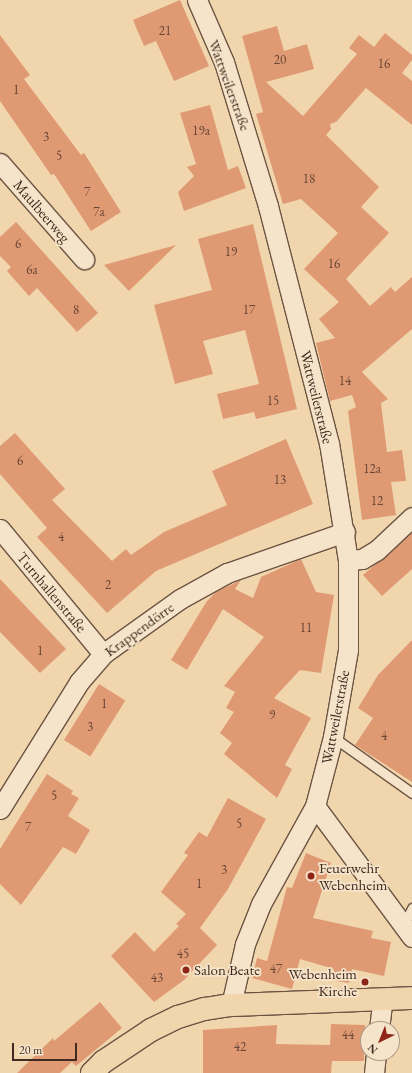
<!DOCTYPE html>
<meta charset="utf-8">
<style>
body{margin:0}
#map{position:relative;width:412px;height:1073px;overflow:hidden;background:#f1d6ad;font-family:"EB Garamond",serif}
div>[style]{position:absolute}
[style*='--x']{left:calc(var(--x)*1px);top:calc(var(--y)*1px);width:calc(var(--w)*1px);rotate:calc(var(--a)*1deg)}
.building>*{inset:0;background:#df9a74;transform-origin:0 0}
.roads{filter:drop-shadow(1px 0 #6c5443) drop-shadow(-1px 0 #6c5443) drop-shadow(0 1px #6c5443) drop-shadow(0 -1px #6c5443)}
.lane>*{height:9px;margin:-4.5px;padding:0 4.5px;transform-origin:4.5px;border-radius:4.5px;background:#f6e4ca}
.street>*{height:19px;margin:-9.5px;padding:0 9.5px;transform-origin:9.5px;border-radius:9.5px;background:#f6e4ca}
.primary>*{height:22px;margin:-11px;padding:0 11px;transform-origin:11px;border-radius:11px;background:#f1d6ad}
.dots>*{width:11px;height:11px;translate:-50% -50%;box-sizing:border-box;border:2px solid #f6e4ca;border-radius:50%}
span{translate:-50% -50%;white-space:nowrap;text-align:center;line-height:1.15;-webkit-text-stroke:3.5px #f6e4ca;paint-order:stroke}
.number-label{font-size:13px;color:#684535}
.number-label span{-webkit-text-stroke-width:0}
.street-label{font-size:15px;color:#402920}
.poi-label{font-size:15px;color:#402920}
.left{translate:0 -50%;text-align:left}
.right{translate:-100% -50%;text-align:right}
.north{position:absolute;left:360px;top:1021px;width:40px;height:40px;box-sizing:border-box;background:#f6e4ca;border:1px solid #ad9986;border-radius:50%;rotate:223deg;font-size:11px;font-weight:700;line-height:16px;text-align:center;color:#402920}
.north::after{content:'';display:block;margin:auto;width:14px;height:18px;background:#8f2418;clip-path:polygon(50% 0,100% 100%,50% 72%,0 100%)}
.scale{position:absolute;left:12px;top:1043px;width:65px;height:18px;box-sizing:border-box;border:2px solid #402920;border-top:0;padding-left:5px;font-size:12px;line-height:14px;white-space:nowrap;color:#402920;-webkit-text-stroke:3px #f6e4ca;paint-order:stroke}
</style>
<div id="map">
<div class="building">
<div style="clip-path:polygon(180px 0,209px 66px,174px 81px,156px 41px,144px 46px,133px 20px)"></div>
<div style="clip-path:polygon(277px 26px,284px 51px,307px 44px,314px 69px,266px 82px,303px 116px,357px 54px,349px 48px,359px 35px,374px 47px,385px 33px,412px 55px,412px 60px,402px 73px,412px 81px,412px 125px,366px 88px,336px 122px,330px 124px,331px 129px,326px 135px,379px 187px,361px 207px,389px 233px,346px 279px,370px 306px,391px 287px,395px 292px,412px 277px,412px 329px,362px 372px,388px 399px,381px 403px,387px 452px,402px 450px,406px 481px,391px 482px,396px 515px,362px 520px,348px 411px,356px 407px,352px 395px,330px 401px,316px 343px,335px 338px,319px 319px,339px 302px,304px 269px,338px 233px,301px 199px,283px 204px,256px 114px,263px 112px,242px 36px)"></div>
<div style="clip-path:polygon(0 35px,30px 75px,24px 79px,81px 155px,84px 153px,121px 212px,91px 231px,54px 174px,51px 175px,0 101px)"></div>
<div style="clip-path:polygon(210px 105px,228px 170px,238px 166px,246px 188px,184px 211px,178px 192px,194px 176px,187px 167px,196px 164px,180px 113px)"></div>
<div style="clip-path:polygon(16px 222px,98px 313px,77px 332px,37px 288px,29px 296px,7px 271px,11px 267px,0 256px,0 237px)"></div>
<div style="clip-path:polygon(253px 224px,297px 409px,256px 419px,254px 412px,223px 419px,217px 394px,259px 384px,245px 330px,203px 341px,213px 374px,175px 384px,154px 305px,212px 290px,198px 239px)"></div>
<div style="clip-path:polygon(176px 245px,129px 291px,104px 265px)"></div>
<div style="clip-path:polygon(15px 433px,65px 489px,52px 500px,112px 561px,126px 549px,131px 555px,164px 532px,227px 505px,212px 471px,286px 439px,313px 504px,156px 571px,107px 613px,37px 537px,47px 528px,0 474px,0 446px)"></div>
<div style="clip-path:polygon(412px 532px,412px 569px,382px 596px,363px 575px)"></div>
<div style="clip-path:polygon(301px 559px,316px 592px,334px 595px,321px 673px,300px 670px,274px 698px,311px 718px,285px 765px,292px 769px,277px 798px,224px 754px,232px 743px,220px 733px,234px 712px,226px 708px,235px 692px,224px 686px,264px 637px,223px 609px,187px 670px,171px 660px,207px 601px,216px 592px,241px 580px,235px 589px,253px 598px,261px 577px)"></div>
<div style="clip-path:polygon(0 579px,66px 649px,40px 673px,0 632px)"></div>
<div style="clip-path:polygon(412px 640px,412px 782px,355px 745px,373px 718px,358px 708px,378px 675px)"></div>
<div style="left:99px;top:684px;width:31px;height:66px;rotate:32deg"></div>
<div style="clip-path:polygon(47px 774px,73px 791px,71px 794px,79px 798px,68px 816px,90px 830px,76px 854px,63px 847px,21px 905px,0 884px,0 849px)"></div>
<div style="clip-path:polygon(228px 798px,266px 819px,228px 889px,200px 928px,217px 945px,184px 980px,154px 1002px,111px 956px,135px 932px,154px 952px,179px 926px,176px 924px,186px 914px,161px 892px,188px 855px,184px 853px,199px 832px,207px 837px)"></div>
<div style="clip-path:polygon(306px 853px,331px 863px,313px 918px,373px 931px,371px 938px,391px 942px,384px 976px,352px 969px,349px 983px,332px 980px,334px 969px,300px 959px,292px 989px,252px 978px,257px 958px,267px 961px,287px 887px,292px 888px)"></div>
<div style="clip-path:polygon(100px 1002px,122px 1028px,76px 1066px,72px 1062px,60px 1073px,17px 1073px,53px 1038px,54px 1041px)"></div>
<div style="clip-path:polygon(331px 1024px,365px 1025px,364px 1061px,332px 1061px,331px 1073px,203px 1073px,203px 1030px,277px 1025px,276px 1044px,330px 1045px)"></div>
</div>
<div class="roads">
<div class="lane">
<div style="--x:333;--y:737;--w:97;--a:35.3"></div>
<div style="--x:404;--y:924;--w:18;--a:-63"></div>
</div>
<div class="street">
<div style="--x:197;--y:0;--w:68;--a:66.5"></div>
<div style="--x:224;--y:62;--w:151;--a:73"></div>
<div style="--x:268;--y:206;--w:245;--a:75.6"></div>
<div style="--x:329;--y:443;--w:119;--a:80.8"></div>
<div style="--x:348;--y:560;--w:90;--a:90"></div>
<div style="--x:348;--y:650;--w:88;--a:99.8"></div>
<div style="--x:333;--y:737;--w:71;--a:104.6"></div>
<div style="--x:315;--y:806;--w:112;--a:118.9"></div>
<div style="--x:261;--y:904;--w:43;--a:111.8"></div>
<div style="--x:245;--y:944;--w:63;--a:102.9"></div>
<div style="--x:0;--y:163;--w:128;--a:48.8"></div>
<div style="--x:0;--y:529;--w:162;--a:50.5"></div>
<div style="--x:348;--y:560;--w:14;--a:-4"></div>
<div style="--x:362;--y:559;--w:17;--a:-31"></div>
<div style="--x:377;--y:550;--w:48;--a:-43.3"></div>
<div style="--x:315;--y:806;--w:163;--a:53.5"></div>
<div style="--x:0;--y:809;--w:150;--a:-58.1"></div>
<div style="--x:79;--y:682;--w:37;--a:-49"></div>
<div style="--x:103;--y:654;--w:95;--a:-35.5"></div>
<div style="--x:180;--y:599;--w:54;--a:-29"></div>
<div style="--x:227;--y:573;--w:125;--a:-19.2"></div>
<div style="--x:379;--y:1029;--w:31;--a:-83"></div>
<div style="--x:374;--y:1073;--w:20;--a:-84"></div>
</div>
<div class="primary">
<div style="--x:92;--y:1073;--w:16;--a:-45"></div>
<div style="--x:103;--y:1062;--w:58;--a:-33.7"></div>
<div style="--x:151;--y:1030;--w:30;--a:-26"></div>
<div style="--x:178;--y:1017;--w:28;--a:-17"></div>
<div style="--x:205;--y:1009;--w:26;--a:-9"></div>
<div style="--x:231;--y:1005;--w:181;--a:-2.2"></div>
</div>
</div>
<div class="dots">
<div style="left:311px;top:876px;background:#8f2418"></div>
<div style="left:186px;top:970px;background:#8f2418"></div>
<div style="left:365px;top:982px;background:#8f2418"></div>
</div>
<div class="number-label">
<span style="left:165px;top:31px">21</span>
<span style="left:280px;top:60px">20</span>
<span style="left:384px;top:64px">16</span>
<span style="left:16px;top:90px">1</span>
<span style="left:201px;top:131px">19a</span>
<span style="left:46px;top:137px">3</span>
<span style="left:59px;top:156px">5</span>
<span style="left:309px;top:179px">18</span>
<span style="left:87px;top:192px">7</span>
<span style="left:99px;top:212px">7a</span>
<span style="left:18px;top:244px">6</span>
<span style="left:231px;top:252px">19</span>
<span style="left:334px;top:264px">16</span>
<span style="left:32px;top:270px">6a</span>
<span style="left:76px;top:310px">8</span>
<span style="left:249px;top:310px">17</span>
<span style="left:345px;top:381px">14</span>
<span style="left:273px;top:401px">15</span>
<span style="left:20px;top:461px">6</span>
<span style="left:372px;top:469px">12a</span>
<span style="left:280px;top:480px">13</span>
<span style="left:377px;top:501px">12</span>
<span style="left:61px;top:537px">4</span>
<span style="left:108px;top:585px">2</span>
<span style="left:306px;top:628px">11</span>
<span style="left:40px;top:651px">1</span>
<span style="left:104px;top:704px">1</span>
<span style="left:272px;top:715px">9</span>
<span style="left:90px;top:727px">3</span>
<span style="left:384px;top:736px">4</span>
<span style="left:54px;top:796px">5</span>
<span style="left:239px;top:824px">5</span>
<span style="left:28px;top:827px">7</span>
<span style="left:224px;top:870px">3</span>
<span style="left:199px;top:884px">1</span>
<span style="left:183px;top:954px">45</span>
<span style="left:276px;top:969px">47</span>
<span style="left:157px;top:978px">43</span>
<span style="left:348px;top:1035px">44</span>
<span style="left:240px;top:1047px">42</span>
</div>
<div class="street-label">
<span style="left:230px;top:85px;rotate:70deg">Wattweilerstraße</span>
<span style="left:42px;top:211px;rotate:49deg">Maulbeerweg</span>
<span style="left:317px;top:397px;rotate:76deg">Wattweilerstraße</span>
<span style="left:52px;top:592px;rotate:50deg">Turnhallenstraße</span>
<span style="left:139px;top:629px;rotate:-36deg">Krappendörre</span>
<span style="left:335px;top:717px;rotate:-79deg">Wattweilerstraße</span>
</div>
<div class="poi-label">
<span class="left" style="left:319px;top:876px">Feuerwehr<br>Webenheim</span>
<span class="left" style="left:194px;top:970px">Salon Beate</span>
<span class="right" style="left:357px;top:982px">Webenheim<br>Kirche</span>
</div>
<div class="north">N</div>
<div class="scale">20 m</div>
</div>
